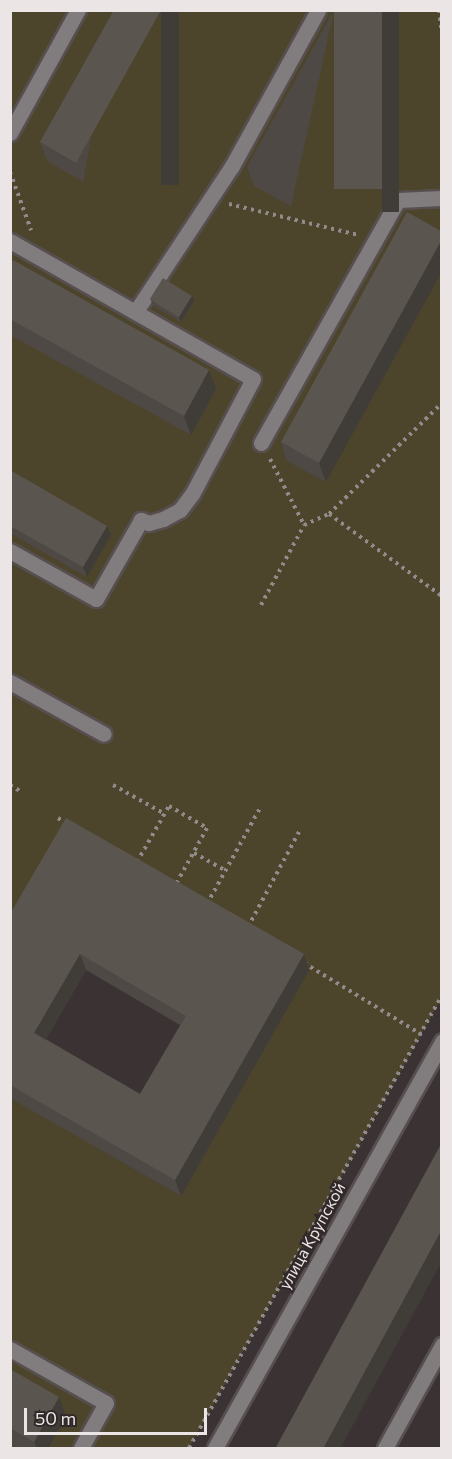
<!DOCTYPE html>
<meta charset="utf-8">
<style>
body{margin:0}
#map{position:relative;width:452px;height:1459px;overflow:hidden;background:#3b3333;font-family:Commissioner,sans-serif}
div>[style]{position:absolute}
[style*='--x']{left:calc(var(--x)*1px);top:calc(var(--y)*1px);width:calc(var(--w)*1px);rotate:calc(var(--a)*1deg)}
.green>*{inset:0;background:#4d442c}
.path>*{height:4px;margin-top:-2px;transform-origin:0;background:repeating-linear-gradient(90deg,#928b8b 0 3px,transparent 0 7.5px)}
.roads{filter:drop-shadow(2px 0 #574f4f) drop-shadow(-2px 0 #574f4f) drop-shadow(0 2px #574f4f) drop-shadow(0 -2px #574f4f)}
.minor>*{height:15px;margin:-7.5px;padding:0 7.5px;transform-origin:7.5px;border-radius:7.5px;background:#817d7f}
.wall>*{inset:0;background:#4e4945}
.shaded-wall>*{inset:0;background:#403c38;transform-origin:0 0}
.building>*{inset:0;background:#5b5550;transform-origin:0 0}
span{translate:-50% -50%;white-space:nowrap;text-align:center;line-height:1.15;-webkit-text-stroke:4.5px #312929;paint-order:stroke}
.street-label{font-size:16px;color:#ebe5e5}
.frame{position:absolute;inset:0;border:12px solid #ebe5e5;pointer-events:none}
.scale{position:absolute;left:24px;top:1408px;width:183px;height:27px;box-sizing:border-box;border:3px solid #ebe5e5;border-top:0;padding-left:8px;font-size:18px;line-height:21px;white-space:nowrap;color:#ebe5e5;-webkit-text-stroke:4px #312929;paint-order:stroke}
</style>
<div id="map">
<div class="green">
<div style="clip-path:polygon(11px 11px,441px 11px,441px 999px,189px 1448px,11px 1448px,11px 1098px,181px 1196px,309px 970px,11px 940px)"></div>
</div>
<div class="path">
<div style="--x:439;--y:10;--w:24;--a:83"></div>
<div style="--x:10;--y:172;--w:62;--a:70.1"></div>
<div style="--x:229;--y:204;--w:133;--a:13.5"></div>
<div style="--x:270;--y:459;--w:74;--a:62.7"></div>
<div style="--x:329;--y:514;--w:140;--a:36"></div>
<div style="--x:261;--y:605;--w:91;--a:-61.7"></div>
<div style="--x:304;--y:525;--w:27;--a:-24"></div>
<div style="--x:329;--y:514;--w:158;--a:-44.5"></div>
<div style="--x:10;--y:785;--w:12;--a:31"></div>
<div style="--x:113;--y:785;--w:60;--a:29.1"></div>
<div style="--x:58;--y:818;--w:11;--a:34"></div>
<div style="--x:194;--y:853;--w:35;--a:29"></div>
<div style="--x:137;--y:862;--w:64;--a:-60.3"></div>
<div style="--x:169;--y:806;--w:44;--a:30.1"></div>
<div style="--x:207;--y:828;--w:64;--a:119"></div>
<div style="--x:207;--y:904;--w:110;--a:-61.1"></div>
<div style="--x:248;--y:927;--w:110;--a:-61.8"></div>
<div style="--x:304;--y:963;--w:137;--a:31.3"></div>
<div style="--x:189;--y:1448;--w:519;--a:-60.82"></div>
</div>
<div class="roads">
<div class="minor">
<div style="--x:10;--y:133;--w:141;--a:-61.1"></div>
<div style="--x:10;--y:241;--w:279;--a:29.6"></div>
<div style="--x:253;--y:379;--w:130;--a:117.9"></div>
<div style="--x:192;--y:494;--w:20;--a:127"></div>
<div style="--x:180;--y:510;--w:19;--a:152"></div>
<div style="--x:163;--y:519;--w:15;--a:164"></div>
<div style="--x:149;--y:523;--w:9;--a:-159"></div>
<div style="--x:141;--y:520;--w:91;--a:119.7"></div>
<div style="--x:96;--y:599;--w:98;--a:-150.8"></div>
<div style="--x:136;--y:311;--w:174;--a:-56.5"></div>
<div style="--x:232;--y:166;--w:178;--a:-61.1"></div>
<div style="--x:261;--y:443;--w:279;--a:-60.6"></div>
<div style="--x:398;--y:200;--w:44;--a:-2.6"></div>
<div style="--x:10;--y:682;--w:107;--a:29"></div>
<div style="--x:10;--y:1349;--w:110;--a:29.4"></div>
<div style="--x:106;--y:1403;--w:51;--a:119.1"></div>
<div style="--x:215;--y:1448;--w:466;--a:-60.8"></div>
<div style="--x:385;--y:1448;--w:118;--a:-61"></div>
</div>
</div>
<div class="wall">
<div style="clip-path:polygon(114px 10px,83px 182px,47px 161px,40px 142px)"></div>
<div style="clip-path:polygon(334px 10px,291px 206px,254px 186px,247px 167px)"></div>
<div style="clip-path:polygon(441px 231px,326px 482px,287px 461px,281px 442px)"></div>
<div style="clip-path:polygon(10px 264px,216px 389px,191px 435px,10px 335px)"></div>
<div style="clip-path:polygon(192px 296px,194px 301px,181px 322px,152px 305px,151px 300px)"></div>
<div style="clip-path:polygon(10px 470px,111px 535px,87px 577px,10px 533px)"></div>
<div style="clip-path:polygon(evenodd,10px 914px,304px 954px,309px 970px,181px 1196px,10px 1098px,10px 914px,86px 970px,180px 1025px,140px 1094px,46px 1039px,86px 970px)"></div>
<div style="clip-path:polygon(10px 1369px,66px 1416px,48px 1449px,19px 1449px,10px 1444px)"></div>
</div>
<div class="shaded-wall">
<div style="left:161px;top:10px;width:18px;height:175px"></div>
<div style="left:382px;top:10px;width:17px;height:202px"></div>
<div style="clip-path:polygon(441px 241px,441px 273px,326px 482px,319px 463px)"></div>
<div style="clip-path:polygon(192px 296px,194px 301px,181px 322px,179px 317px)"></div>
<div style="clip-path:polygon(209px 370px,216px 389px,191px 435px,184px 416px)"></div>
<div style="clip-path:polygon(107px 526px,111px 535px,87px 577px,83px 567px)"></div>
<div style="clip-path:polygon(80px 954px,86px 970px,40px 1049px,34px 1033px)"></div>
<div style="clip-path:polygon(304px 954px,309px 970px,181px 1196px,175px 1180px)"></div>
<div style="clip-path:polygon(441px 1231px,441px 1263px,340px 1449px,323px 1449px)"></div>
<div style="clip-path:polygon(59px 1397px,66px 1416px,48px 1449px,37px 1449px,34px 1442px)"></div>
</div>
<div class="building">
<div style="clip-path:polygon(114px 10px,161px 10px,76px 163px,40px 142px)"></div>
<div style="left:334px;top:10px;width:48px;height:179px"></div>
<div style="clip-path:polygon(407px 212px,441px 231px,441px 241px,319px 463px,281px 442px)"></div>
<div style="clip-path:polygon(13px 260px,209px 370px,184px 416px,10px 319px,10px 264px)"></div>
<div style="left:163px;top:278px;width:34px;height:25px;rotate:32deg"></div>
<div style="clip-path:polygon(10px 470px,107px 526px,83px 567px,10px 526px)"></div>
<div style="clip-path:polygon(evenodd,66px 818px,304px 954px,175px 1180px,10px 1085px,10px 914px,66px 818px,80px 954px,186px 1016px,140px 1094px,34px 1033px,80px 954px)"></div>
<div style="clip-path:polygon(441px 1144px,441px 1231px,323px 1449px,275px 1449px)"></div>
<div style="clip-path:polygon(10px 1369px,59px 1397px,34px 1442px,10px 1428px)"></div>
</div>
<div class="street-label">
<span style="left:312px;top:1236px;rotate:-61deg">улица Крупской</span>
</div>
<div class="frame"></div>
<div class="scale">50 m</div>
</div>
